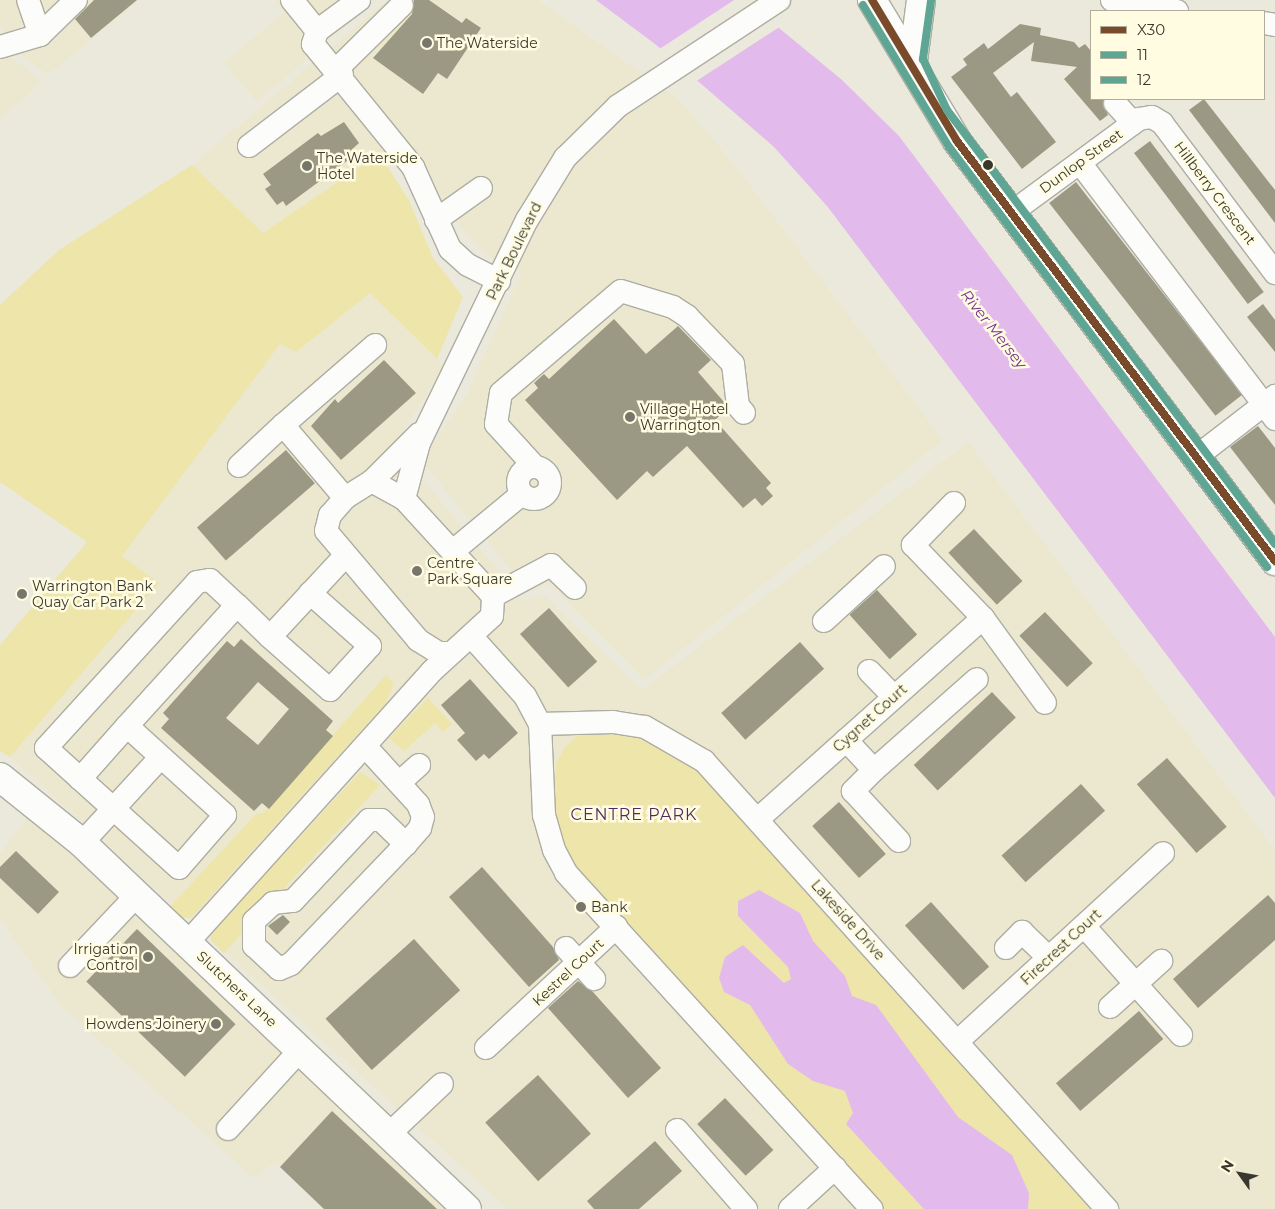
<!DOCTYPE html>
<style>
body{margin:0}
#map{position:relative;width:1275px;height:1209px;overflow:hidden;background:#ebe9db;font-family:Montserrat,sans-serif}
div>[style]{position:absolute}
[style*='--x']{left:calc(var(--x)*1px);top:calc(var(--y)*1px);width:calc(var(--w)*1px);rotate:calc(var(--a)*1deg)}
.built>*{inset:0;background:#ece8d0}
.green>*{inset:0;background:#ede5aa}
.water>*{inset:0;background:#e3baec}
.pier>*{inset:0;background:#ebe9db}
.building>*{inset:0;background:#9b9883;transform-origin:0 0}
.roads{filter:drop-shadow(1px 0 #aeada2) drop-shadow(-1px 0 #aeada2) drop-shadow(0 1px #aeada2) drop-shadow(0 -1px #aeada2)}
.minor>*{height:22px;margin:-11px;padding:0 11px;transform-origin:11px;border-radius:11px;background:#fcfcfa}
.minor>.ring{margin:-11px;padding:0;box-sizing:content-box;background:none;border:22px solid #fcfcfa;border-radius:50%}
.highway>*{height:28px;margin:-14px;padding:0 14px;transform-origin:14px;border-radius:14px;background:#fcfcfa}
.bus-1>*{height:8px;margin:-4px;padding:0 4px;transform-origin:4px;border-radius:4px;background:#7a4b2a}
.bus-2>*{height:8px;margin:-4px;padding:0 4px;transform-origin:4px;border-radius:4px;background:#5fa593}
.bus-3>*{height:8px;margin:-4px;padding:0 4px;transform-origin:4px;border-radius:4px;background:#5fa593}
.dots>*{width:14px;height:14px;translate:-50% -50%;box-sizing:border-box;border:2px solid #fffce2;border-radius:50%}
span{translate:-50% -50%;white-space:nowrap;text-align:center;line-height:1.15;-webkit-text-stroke:5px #fffce2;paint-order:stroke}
.poi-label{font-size:14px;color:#39382e}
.left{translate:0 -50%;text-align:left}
.right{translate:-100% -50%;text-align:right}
.street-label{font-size:14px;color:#39382e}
.water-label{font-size:15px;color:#76328b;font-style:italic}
.quarter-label{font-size:16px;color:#532a60;letter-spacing:1px}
.legend{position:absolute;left:1090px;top:10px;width:175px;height:90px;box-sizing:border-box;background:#fffce2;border:1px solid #b0ae9a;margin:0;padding:6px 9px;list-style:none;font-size:15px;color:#39382e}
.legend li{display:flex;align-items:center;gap:10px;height:25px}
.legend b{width:25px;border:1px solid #b0ae9a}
.north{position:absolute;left:1215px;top:1149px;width:50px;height:50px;-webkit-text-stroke:4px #fffce2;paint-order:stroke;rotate:302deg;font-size:14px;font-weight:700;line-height:20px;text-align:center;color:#39382e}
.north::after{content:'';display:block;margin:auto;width:18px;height:22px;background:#39382e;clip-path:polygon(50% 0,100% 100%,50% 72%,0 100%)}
</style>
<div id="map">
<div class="built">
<div style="clip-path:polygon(0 0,139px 0,48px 75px,14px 49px,0 25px)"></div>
<div style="clip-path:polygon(276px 0,375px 0,257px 102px,224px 63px,284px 12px)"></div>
<div style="clip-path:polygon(387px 0,538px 0,678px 99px,730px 159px,943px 440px,644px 680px,550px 584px,528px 592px,421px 460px,466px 396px,522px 272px,487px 255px,446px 211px,399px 141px,263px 233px,192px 165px)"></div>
<div style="clip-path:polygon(0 40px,8px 54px,41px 82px,0 120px)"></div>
<div style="clip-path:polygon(370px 293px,444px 367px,394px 445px,524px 601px,544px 595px,642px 690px,968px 442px,1275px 850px,1275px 1209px,508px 1209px,10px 757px,159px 583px,122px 556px,280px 343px,296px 352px)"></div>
<div style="clip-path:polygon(30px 815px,325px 1087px,451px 1209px,323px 1209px,275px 1162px,254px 1178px,62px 1007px,0 919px,0 853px)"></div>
</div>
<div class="green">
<div style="clip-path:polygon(379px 154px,409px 200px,433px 258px,463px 297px,437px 359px,370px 293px,296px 352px,280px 344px,122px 556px,159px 583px,10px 757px,0 751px,0 645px,87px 542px,0 482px,0 305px,59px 250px,192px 165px,263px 233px)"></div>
<div style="clip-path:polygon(386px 675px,394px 684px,385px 704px,192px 917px,177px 919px,167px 910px,255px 815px,265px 812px)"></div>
<div style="clip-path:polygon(428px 698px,452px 724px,443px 732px,435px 723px,404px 751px,389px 738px)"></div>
<div style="clip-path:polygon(625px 734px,656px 742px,700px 771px,1094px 1209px,882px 1209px,582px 877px,560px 841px,554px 812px,556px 764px,565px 747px,578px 735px)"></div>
<div style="clip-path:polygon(360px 772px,380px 785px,224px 953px,211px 941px,211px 933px)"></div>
</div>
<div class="water">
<div style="clip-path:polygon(596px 0,745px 0,842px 80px,899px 136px,1275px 637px,1275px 798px,827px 206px,774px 147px,655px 44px)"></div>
<div style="clip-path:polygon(759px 890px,800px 913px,813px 941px,845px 976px,852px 996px,876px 1005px,958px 1117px,1012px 1155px,1029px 1193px,1028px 1209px,924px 1209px,846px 1124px,853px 1113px,845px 1091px,813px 1081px,788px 1064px,750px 1005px,724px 992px,719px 978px,725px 957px,743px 945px,784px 983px,791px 979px,788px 967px,738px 916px,738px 901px)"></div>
</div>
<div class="pier">
<div style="clip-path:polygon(734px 0,749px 0,781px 26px,695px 82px,658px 50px)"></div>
</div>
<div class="building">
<div style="clip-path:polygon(94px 0,137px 0,91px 38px,75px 19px)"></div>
<div style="clip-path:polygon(414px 0,429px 0,462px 23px,466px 18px,481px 28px,447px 79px,438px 73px,423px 94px,373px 58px,412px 14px)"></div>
<div style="clip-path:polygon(1020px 24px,1041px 28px,1040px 35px,1074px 42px,1079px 48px,1085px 44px,1091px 51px,1091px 99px,1103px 99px,1108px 115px,1100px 121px,1064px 79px,1077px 67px,1031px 61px,1034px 42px,993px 73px,1011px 97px,1017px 92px,1056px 142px,1022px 169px,951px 77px,967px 65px,963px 59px,984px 43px,988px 49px)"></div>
<div style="clip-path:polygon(1204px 99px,1275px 190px,1275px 223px,1189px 110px)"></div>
<div style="clip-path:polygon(344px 122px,359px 143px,348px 153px,351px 158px,286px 206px,283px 201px,277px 205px,265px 189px,271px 185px,263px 174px,318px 133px,321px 136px)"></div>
<div style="left:1150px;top:141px;width:189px;height:20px;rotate:53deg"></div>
<div style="left:1076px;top:182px;width:270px;height:34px;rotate:52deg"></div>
<div style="clip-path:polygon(1263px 304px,1275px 320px,1275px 352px,1247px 317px)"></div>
<div style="clip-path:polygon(614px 319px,646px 354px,678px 326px,711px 360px,698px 372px,724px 402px,726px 410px,715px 420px,771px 483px,766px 488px,773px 496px,762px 506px,755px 498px,743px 508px,687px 446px,653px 477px,647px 471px,617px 500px,525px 400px,538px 388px,534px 383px,544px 374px,549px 379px)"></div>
<div style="clip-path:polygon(384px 360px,416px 393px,341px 460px,311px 426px,335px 399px,338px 403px)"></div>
<div style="clip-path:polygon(1258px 426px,1275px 448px,1275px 505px,1230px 447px)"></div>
<div style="left:286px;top:450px;width:44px;height:118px;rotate:49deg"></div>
<div style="left:974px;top:529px;width:71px;height:35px;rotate:47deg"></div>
<div style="left:877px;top:590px;width:60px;height:37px;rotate:48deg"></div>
<div style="left:549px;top:608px;width:72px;height:39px;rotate:48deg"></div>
<div style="left:1045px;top:612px;width:70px;height:35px;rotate:47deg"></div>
<div style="clip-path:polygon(evenodd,241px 639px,333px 721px,326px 730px,333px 736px,269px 809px,262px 803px,254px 811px,161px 728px,169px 719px,163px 713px,227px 641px,234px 647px,241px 639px,258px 682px,289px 709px,258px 745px,226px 718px,258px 682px)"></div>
<div style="left:800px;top:642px;width:36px;height:106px;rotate:48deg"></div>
<div style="clip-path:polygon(470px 679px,518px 733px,489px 759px,484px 754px,476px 761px,457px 740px,465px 733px,441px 705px)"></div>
<div style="left:992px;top:692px;width:35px;height:107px;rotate:47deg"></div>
<div style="left:1167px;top:758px;width:91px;height:40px;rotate:49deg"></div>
<div style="left:1081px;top:784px;width:36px;height:107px;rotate:48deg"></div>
<div style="left:839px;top:802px;width:70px;height:36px;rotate:48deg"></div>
<div style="clip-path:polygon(16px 851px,59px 892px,38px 914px,0 878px,0 867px)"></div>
<div style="clip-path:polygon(482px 867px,553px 947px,559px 960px,529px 987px,449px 897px)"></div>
<div style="clip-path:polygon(1268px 895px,1275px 903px,1275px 940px,1198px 1008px,1173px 979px)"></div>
<div style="left:931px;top:902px;width:87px;height:35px;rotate:48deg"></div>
<div style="clip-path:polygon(283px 915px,290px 922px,277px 935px,268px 926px)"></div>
<div style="left:137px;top:929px;width:137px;height:73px;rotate:44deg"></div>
<div style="left:414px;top:939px;width:69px;height:119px;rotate:48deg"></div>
<div style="clip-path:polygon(578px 981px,593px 992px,661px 1068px,628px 1098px,548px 1008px)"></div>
<div style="left:1139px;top:1011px;width:37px;height:110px;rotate:49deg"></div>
<div style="left:538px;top:1075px;width:79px;height:71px;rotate:48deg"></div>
<div style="left:725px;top:1098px;width:71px;height:38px;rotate:47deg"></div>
<div style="clip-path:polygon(332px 1111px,437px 1209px,324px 1209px,280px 1167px)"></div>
<div style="clip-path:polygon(655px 1141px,682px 1171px,639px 1209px,594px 1209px,587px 1201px)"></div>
</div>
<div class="roads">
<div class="minor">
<div style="--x:28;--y:0;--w:37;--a:71"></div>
<div style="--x:292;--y:0;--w:40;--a:51"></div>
<div style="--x:359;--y:0;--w:52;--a:143.6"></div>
<div style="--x:317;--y:31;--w:14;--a:107"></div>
<div style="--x:313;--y:44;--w:159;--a:50.9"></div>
<div style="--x:413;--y:167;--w:90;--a:65.7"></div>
<div style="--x:450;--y:249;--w:24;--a:42"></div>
<div style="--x:468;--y:265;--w:35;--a:27"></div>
<div style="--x:1112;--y:0;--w:66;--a:9.6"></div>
<div style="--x:1264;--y:23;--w:11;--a:10"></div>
<div style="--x:0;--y:47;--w:42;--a:-16.7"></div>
<div style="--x:40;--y:35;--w:50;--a:-44.2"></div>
<div style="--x:337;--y:69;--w:91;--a:-44.6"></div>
<div style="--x:1115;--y:103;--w:27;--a:48"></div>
<div style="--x:249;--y:146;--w:117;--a:-37.4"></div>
<div style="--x:1080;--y:163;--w:322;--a:52.7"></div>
<div style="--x:1011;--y:213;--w:159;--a:-36.3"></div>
<div style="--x:1139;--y:119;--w:13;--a:-9"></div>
<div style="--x:1152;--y:117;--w:12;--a:31"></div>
<div style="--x:1162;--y:123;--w:188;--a:53"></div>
<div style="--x:436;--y:220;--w:55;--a:-35.4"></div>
<div style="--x:283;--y:425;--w:122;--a:-41"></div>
<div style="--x:419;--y:434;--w:66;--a:135"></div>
<div style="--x:372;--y:481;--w:32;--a:148"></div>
<div style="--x:345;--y:498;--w:23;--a:131"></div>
<div style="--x:330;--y:515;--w:16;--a:104"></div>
<div style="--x:326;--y:531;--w:143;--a:49.8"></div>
<div style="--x:418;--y:640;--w:25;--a:32"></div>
<div style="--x:439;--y:653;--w:12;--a:0"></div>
<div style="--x:1196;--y:457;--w:100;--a:-37.7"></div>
<div style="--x:239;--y:466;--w:60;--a:-43"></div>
<div style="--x:283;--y:425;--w:96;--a:49.7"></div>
<div style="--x:535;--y:467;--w:58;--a:-132.2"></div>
<div style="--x:496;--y:424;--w:31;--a:-81"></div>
<div style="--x:501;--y:393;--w:157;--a:-40.4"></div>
<div style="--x:621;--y:291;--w:54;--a:17.1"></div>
<div style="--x:673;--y:307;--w:17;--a:33"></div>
<div style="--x:687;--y:316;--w:66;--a:46.2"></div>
<div style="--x:733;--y:364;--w:42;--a:83.2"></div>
<div style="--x:738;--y:406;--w:9;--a:49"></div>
<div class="ring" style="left:518px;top:467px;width:10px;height:10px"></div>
<div style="--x:404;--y:499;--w:58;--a:-75"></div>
<div style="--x:419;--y:443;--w:248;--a:-64.2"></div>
<div style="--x:527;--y:220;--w:73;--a:-58.5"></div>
<div style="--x:565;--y:158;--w:74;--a:-44.5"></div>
<div style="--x:618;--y:106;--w:193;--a:-33.4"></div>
<div style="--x:954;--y:503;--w:59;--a:134.3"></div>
<div style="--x:913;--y:545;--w:101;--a:46.2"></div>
<div style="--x:983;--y:618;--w:105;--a:53.9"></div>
<div style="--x:453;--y:551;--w:89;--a:-39.6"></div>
<div style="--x:493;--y:596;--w:66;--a:-28.1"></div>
<div style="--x:551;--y:565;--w:33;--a:44"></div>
<div style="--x:237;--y:605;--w:164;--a:132.3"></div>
<div style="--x:127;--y:726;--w:132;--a:42.2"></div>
<div style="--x:225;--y:815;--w:70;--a:131"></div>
<div style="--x:179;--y:868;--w:179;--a:-137.9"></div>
<div style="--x:46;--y:748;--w:224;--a:-47.7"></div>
<div style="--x:197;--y:582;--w:13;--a:-9"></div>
<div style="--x:210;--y:580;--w:37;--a:43"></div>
<div style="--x:237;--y:605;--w:46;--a:44.1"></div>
<div style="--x:270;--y:637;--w:109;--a:-47.2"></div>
<div style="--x:824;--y:621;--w:81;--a:-42.5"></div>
<div style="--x:270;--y:637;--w:80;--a:41.5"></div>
<div style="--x:330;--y:690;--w:59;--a:-47.7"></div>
<div style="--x:370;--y:646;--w:80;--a:-138.5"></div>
<div style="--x:472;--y:637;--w:79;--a:48.1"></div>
<div style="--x:525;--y:696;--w:32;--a:62"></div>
<div style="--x:540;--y:724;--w:73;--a:-1.6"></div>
<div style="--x:613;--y:722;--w:32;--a:9"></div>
<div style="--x:645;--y:727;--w:68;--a:30"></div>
<div style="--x:704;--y:761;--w:603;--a:48.03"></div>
<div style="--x:869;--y:671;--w:36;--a:46"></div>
<div style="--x:540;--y:724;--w:91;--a:87.5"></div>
<div style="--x:544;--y:815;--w:36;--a:74"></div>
<div style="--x:554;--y:850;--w:26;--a:62"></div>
<div style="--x:566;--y:873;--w:454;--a:47.7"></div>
<div style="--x:846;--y:740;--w:41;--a:47"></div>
<div style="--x:874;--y:770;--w:137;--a:-41.5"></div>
<div style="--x:365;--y:746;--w:79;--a:47.6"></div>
<div style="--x:418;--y:804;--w:14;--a:69"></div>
<div style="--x:423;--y:817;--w:11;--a:105"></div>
<div style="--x:420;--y:828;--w:21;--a:131"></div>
<div style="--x:406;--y:844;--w:166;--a:133.8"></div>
<div style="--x:291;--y:964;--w:13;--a:157"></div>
<div style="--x:279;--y:969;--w:34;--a:-137"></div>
<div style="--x:254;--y:946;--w:25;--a:-90"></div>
<div style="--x:254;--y:921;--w:26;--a:-43"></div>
<div style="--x:273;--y:903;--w:20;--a:-6"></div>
<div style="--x:293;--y:901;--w:111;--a:-46.8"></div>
<div style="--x:369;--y:820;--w:12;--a:0"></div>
<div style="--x:381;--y:820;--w:35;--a:44"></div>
<div style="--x:874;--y:770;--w:30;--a:135"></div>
<div style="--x:853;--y:791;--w:68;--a:47.4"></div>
<div style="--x:80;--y:779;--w:71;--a:-48.4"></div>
<div style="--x:399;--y:783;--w:27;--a:-42"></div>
<div style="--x:758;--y:819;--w:302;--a:-41.8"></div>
<div style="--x:82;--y:843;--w:115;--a:-47.5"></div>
<div style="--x:1084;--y:926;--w:146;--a:48.3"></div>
<div style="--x:188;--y:942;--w:365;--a:-48"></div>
<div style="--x:432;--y:671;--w:81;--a:-42.5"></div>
<div style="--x:492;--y:616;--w:20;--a:-87"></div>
<div style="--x:493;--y:596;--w:132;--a:-132.5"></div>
<div style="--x:404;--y:499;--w:37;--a:-151"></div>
<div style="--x:566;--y:948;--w:42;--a:47.9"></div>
<div style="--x:1006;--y:948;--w:23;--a:-45"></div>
<div style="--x:1022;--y:932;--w:37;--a:44"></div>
<div style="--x:70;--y:966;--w:98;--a:-46.7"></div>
<div style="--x:1110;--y:1007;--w:69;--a:-42"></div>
<div style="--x:958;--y:1041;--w:278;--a:-42.5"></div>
<div style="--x:486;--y:1048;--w:178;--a:-42.9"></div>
<div style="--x:228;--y:1129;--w:108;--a:-47.6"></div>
<div style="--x:677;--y:1130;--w:105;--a:48.9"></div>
<div style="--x:388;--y:1135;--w:74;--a:-43.4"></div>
<div style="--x:790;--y:1209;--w:61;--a:-42.3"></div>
</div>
<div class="highway">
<div style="--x:872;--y:0;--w:165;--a:58.9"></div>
<div style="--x:957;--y:141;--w:527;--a:52.87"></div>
<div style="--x:913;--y:61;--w:62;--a:-82.5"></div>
<div style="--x:0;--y:777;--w:105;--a:38.8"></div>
<div style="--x:82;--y:843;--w:531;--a:43.55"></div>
</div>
</div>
<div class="bus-1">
<div style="--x:872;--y:0;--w:165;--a:58.9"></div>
<div style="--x:957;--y:141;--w:527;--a:52.87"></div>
</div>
<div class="bus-2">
<div style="--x:863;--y:5;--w:166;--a:58.8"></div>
<div style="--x:949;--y:147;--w:527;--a:52.87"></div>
</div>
<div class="bus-3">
<div style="--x:931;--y:1;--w:59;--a:97.9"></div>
<div style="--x:923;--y:59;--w:56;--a:64.8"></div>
<div style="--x:947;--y:110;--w:544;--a:52.92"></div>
</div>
<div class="dots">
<div style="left:427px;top:43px;background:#77766b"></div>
<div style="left:988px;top:165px;background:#39382e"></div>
<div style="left:307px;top:166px;background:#77766b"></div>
<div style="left:630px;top:417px;background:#77766b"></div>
<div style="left:417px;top:571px;background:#77766b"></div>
<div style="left:22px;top:594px;background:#77766b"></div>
<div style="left:581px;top:907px;background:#77766b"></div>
<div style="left:148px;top:957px;background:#77766b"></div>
<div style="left:216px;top:1024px;background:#77766b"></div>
</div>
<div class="poi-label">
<span class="left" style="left:437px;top:43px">The Waterside</span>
<span class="left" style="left:317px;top:166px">The Waterside<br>Hotel</span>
<span class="left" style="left:640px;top:417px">Village Hotel<br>Warrington</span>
<span class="left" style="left:427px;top:571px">Centre<br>Park Square</span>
<span class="left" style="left:32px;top:594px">Warrington Bank<br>Quay Car Park 2</span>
<span class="left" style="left:591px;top:907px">Bank</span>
<span class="right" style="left:138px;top:957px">Irrigation<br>Control</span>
<span class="right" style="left:206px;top:1024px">Howdens Joinery</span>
</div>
<div class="street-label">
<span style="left:1081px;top:161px;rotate:-36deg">Dunlop Street</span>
<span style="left:1215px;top:193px;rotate:53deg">Hillberry Crescent</span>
<span style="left:514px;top:251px;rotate:-64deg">Park Boulevard</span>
<span style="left:870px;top:718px;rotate:-42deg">Cygnet Court</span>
<span style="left:848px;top:920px;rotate:48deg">Lakeside Drive</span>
<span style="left:1061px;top:947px;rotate:-43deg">Firecrest Court</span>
<span style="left:568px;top:972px;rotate:-43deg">Kestrel Court</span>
<span style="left:237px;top:989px;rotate:43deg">Slutchers Lane</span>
</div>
<div class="water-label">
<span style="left:994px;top:329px;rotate:52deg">River Mersey</span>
</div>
<div class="quarter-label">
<span style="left:634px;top:815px">CENTRE PARK</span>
</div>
<ul class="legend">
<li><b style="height:6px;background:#7a4b2a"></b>X30</li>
<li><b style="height:6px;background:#5fa593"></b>11</li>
<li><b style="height:6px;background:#5fa593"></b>12</li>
</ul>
<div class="north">N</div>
</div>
